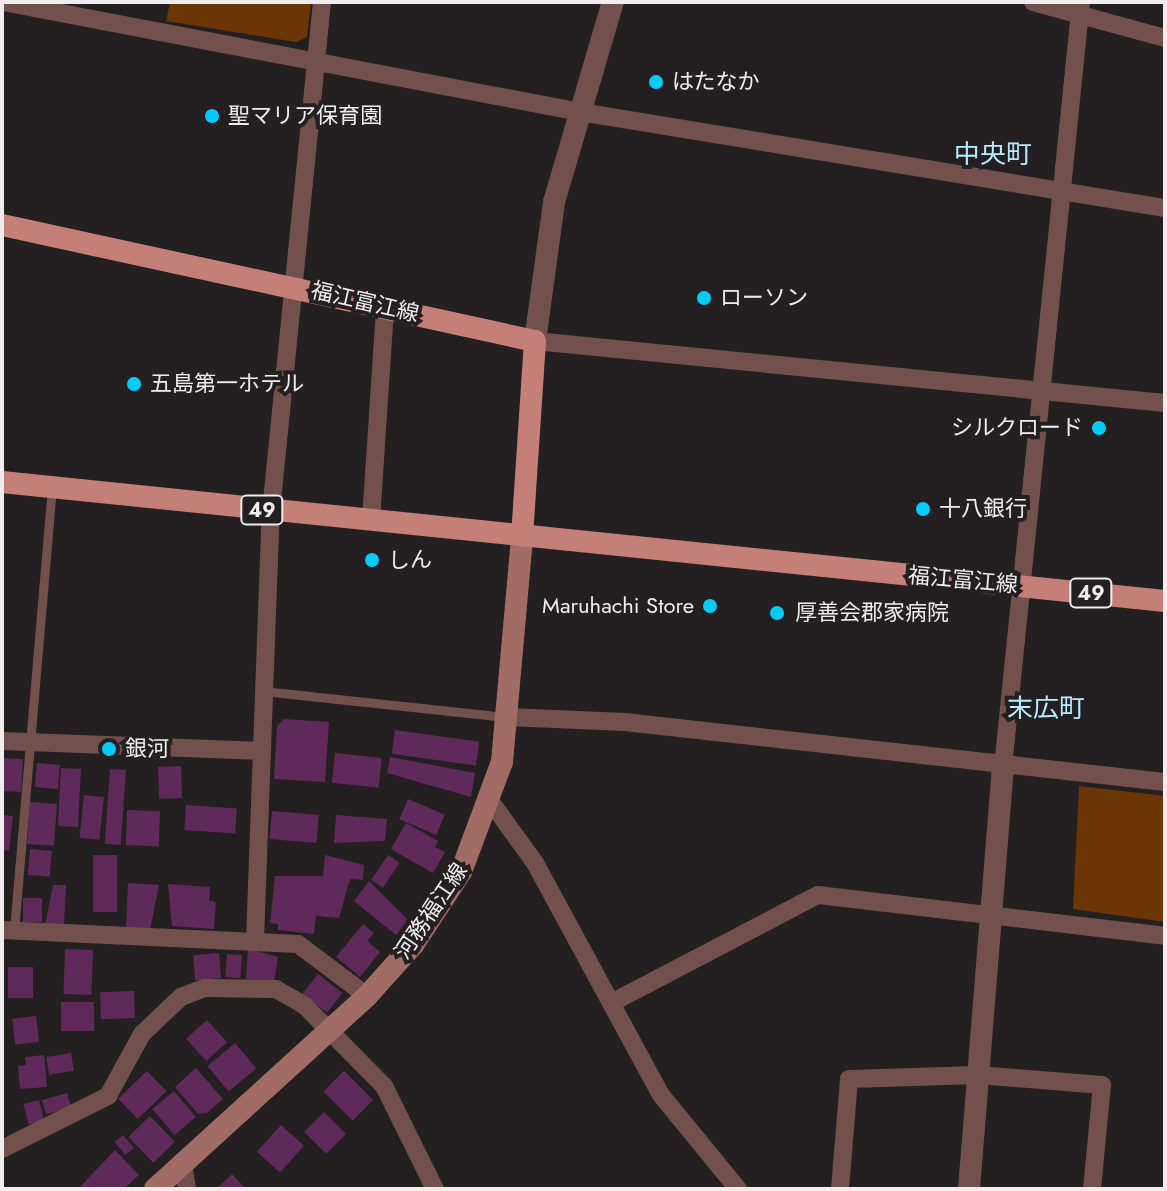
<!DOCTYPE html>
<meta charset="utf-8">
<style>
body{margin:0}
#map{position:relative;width:1167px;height:1191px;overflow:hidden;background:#241f20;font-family:Jost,"Noto Sans JP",sans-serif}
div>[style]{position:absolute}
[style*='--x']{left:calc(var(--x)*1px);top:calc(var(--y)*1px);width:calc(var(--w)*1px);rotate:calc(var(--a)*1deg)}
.green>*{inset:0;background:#6c3505}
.building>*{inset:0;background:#5f2a5a;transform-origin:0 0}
.service>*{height:9px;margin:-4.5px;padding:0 4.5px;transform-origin:4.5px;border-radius:4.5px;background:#72514d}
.minor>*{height:18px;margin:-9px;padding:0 9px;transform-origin:9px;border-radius:9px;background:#72514d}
.tertiary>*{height:22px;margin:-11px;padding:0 11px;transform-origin:11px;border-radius:11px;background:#72514d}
.secondary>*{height:22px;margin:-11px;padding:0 11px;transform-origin:11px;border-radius:11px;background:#a16b66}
.primary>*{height:22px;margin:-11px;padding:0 11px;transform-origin:11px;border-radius:11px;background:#c48078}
.dots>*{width:22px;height:22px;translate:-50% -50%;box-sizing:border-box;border:4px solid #241f20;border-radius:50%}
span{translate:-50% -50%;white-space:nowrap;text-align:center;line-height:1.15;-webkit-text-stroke:8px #241f20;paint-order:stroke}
.shield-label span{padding:2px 6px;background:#241f20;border:2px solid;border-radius:6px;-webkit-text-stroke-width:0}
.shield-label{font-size:20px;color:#f1edee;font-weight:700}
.poi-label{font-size:22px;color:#f1edee}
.left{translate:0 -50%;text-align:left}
.right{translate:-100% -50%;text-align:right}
.street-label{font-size:22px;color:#f1edee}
.quarter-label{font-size:26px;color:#b6eafe}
.frame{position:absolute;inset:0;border:4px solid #f1edee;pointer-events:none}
</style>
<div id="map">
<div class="green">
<div style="clip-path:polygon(170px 2px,311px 2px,307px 37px,296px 42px,166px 21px)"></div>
<div style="clip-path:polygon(1079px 786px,1165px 796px,1165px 922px,1073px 909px)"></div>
</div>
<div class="building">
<div style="clip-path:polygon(284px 719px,329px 722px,325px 782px,274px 779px,277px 726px)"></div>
<div style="left:395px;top:730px;width:85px;height:24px;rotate:8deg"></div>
<div style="left:335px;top:753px;width:47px;height:30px;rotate:6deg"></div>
<div style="clip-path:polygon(390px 757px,475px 773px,471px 797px,387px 773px)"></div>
<div style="left:2px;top:758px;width:21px;height:33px;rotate:3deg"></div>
<div style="left:37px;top:763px;width:23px;height:24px;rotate:5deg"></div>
<div style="left:181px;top:766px;width:32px;height:23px;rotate:88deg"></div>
<div style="left:61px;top:768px;width:20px;height:58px;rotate:3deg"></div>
<div style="left:110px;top:769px;width:16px;height:75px;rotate:4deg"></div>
<div style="left:84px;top:795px;width:20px;height:43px;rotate:6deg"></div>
<div style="left:408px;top:799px;width:40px;height:22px;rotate:23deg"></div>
<div style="left:30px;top:802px;width:27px;height:42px;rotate:4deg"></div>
<div style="left:186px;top:805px;width:51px;height:25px;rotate:4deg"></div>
<div style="left:127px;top:810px;width:33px;height:35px;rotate:2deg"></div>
<div style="left:272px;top:811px;width:47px;height:28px;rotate:5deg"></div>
<div style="clip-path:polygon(2px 815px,13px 816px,9px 851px,2px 850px)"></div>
<div style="clip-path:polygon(336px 815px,387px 819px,385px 841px,334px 843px)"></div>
<div style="clip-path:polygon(406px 823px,438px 841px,435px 847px,445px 852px,433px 873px,391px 849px)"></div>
<div style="left:30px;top:849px;width:22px;height:26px;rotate:5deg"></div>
<div style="left:93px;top:855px;width:24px;height:57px"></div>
<div style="clip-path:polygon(325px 855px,364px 865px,363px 880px,350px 879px,339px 918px,316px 916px,314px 934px,278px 930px,278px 924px,270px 923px,275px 876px,323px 876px)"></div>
<div style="left:388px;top:855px;width:14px;height:30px;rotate:34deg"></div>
<div style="clip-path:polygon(369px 881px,408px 920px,396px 935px,354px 901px)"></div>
<div style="clip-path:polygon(128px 883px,159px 885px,150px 930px,126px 929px)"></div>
<div style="clip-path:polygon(168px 884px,210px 887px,209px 901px,216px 902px,214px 929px,172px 926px)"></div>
<div style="clip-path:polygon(53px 885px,66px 885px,64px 925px,45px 925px)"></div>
<div style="left:23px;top:898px;width:19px;height:24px"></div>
<div style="clip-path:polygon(363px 924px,374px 933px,367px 941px,380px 952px,360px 977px,336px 957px)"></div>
<div style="left:65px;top:949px;width:28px;height:45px;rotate:2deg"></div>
<div style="clip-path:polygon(248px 949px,278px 957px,274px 982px,246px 979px)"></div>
<div style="left:219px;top:953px;width:25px;height:26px;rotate:85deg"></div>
<div style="left:227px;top:954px;width:15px;height:23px;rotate:4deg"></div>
<div style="left:8px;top:967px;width:25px;height:31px"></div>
<div style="left:318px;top:974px;width:31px;height:25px;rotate:38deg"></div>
<div style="left:134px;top:991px;width:27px;height:34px;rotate:88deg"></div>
<div style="left:94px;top:1002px;width:29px;height:33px;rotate:90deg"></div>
<div style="left:36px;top:1016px;width:26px;height:24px;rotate:83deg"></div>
<div style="left:207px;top:1020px;width:30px;height:28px;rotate:48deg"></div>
<div style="left:235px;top:1043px;width:33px;height:36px;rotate:50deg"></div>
<div style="left:71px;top:1053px;width:18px;height:25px;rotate:81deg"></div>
<div style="clip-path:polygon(44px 1055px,47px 1087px,20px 1089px,18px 1066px,26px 1065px,25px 1057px)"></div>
<div style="clip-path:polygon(196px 1068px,223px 1099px,207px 1113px,198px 1114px,175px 1087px)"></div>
<div style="left:147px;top:1071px;width:28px;height:40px;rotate:46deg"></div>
<div style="left:344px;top:1071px;width:41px;height:29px;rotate:45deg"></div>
<div style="left:174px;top:1091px;width:34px;height:28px;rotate:50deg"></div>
<div style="left:67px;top:1093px;width:15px;height:26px;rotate:74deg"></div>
<div style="left:39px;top:1100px;width:21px;height:16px;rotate:76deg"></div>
<div style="left:324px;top:1112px;width:31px;height:28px;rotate:45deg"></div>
<div style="left:150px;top:1116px;width:36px;height:30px;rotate:46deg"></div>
<div style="left:281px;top:1125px;width:31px;height:36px;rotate:42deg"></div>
<div style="left:123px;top:1135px;width:17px;height:11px;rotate:50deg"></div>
<div style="clip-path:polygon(115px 1150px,139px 1175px,124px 1189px,78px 1189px)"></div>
<div style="clip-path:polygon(232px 1174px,246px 1189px,216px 1189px)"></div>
</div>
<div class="service">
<div style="--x:263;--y:691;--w:244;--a:6.1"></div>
<div style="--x:14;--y:930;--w:445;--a:-85.1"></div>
</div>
<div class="minor">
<div style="--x:3;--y:2;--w:587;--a:10.79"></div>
<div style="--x:580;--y:112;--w:593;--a:9.32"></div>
<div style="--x:1033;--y:2;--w:137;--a:15.3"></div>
<div style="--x:535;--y:341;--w:633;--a:5.62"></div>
<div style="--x:371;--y:520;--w:213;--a:-86.2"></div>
<div style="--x:507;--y:717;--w:118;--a:2.4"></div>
<div style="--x:625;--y:722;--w:543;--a:6.34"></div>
<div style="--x:2;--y:741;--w:258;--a:2.2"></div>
<div style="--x:1003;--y:767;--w:769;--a:-84.18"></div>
<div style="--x:491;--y:802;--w:75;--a:54.2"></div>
<div style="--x:535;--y:863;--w:264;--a:61.5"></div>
<div style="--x:661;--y:1095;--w:122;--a:50.7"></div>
<div style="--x:2;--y:930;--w:296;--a:2.7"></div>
<div style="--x:298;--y:944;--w:86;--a:37"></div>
<div style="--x:255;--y:940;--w:429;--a:-87.9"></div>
<div style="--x:271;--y:511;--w:512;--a:-84.28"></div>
<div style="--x:613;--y:1002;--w:231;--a:-27.6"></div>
<div style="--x:818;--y:895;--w:349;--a:6.7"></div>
<div style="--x:2;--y:1149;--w:119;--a:-26.6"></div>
<div style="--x:108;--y:1096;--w:71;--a:-61.3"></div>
<div style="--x:142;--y:1034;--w:54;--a:-43.5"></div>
<div style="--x:181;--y:997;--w:26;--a:-21"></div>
<div style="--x:205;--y:988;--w:71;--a:0.8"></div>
<div style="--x:276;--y:989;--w:34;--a:30"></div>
<div style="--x:305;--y:1006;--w:112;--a:45.4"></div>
<div style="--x:384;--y:1086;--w:115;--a:63.7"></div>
<div style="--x:183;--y:1164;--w:25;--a:81"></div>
<div style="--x:840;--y:1189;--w:110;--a:-85.3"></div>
<div style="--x:849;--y:1079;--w:129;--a:-1.8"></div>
<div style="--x:978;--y:1075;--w:124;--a:4.6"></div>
<div style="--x:1102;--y:1085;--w:104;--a:95.5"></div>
</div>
<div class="tertiary">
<div style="--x:535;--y:341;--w:140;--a:-82.2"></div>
<div style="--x:554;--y:202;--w:209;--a:-73.6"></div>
<div style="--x:969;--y:1189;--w:423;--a:-85.4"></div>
</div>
<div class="secondary">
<div style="--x:155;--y:1189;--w:287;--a:-42.3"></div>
<div style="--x:367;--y:996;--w:69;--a:-48"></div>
<div style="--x:413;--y:945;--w:87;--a:-56.7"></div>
<div style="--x:461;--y:872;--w:117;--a:-69.6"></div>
<div style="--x:502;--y:762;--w:227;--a:-84.9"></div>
</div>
<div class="primary">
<div style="--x:2;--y:225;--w:545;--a:12.28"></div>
<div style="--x:535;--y:341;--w:195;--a:93.8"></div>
<div style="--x:2;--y:482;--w:1169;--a:5.84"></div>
</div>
<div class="dots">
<div style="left:656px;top:82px;background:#05cbf9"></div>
<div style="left:212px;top:116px;background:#05cbf9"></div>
<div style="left:704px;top:298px;background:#05cbf9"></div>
<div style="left:134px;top:384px;background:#05cbf9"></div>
<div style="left:1099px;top:428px;background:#05cbf9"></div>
<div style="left:923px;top:509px;background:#05cbf9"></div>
<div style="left:372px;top:560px;background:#05cbf9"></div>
<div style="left:710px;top:606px;background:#05cbf9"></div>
<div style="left:777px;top:613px;background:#05cbf9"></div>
<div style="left:109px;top:749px;background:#05cbf9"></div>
</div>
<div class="shield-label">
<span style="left:262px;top:510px">49</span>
<span style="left:1091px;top:593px">49</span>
</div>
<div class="poi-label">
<span class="left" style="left:672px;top:82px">はたなか</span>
<span class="left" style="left:228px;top:116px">聖マリア保育園</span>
<span class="left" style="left:720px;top:298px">ローソン</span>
<span class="left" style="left:150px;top:384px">五島第一ホテル</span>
<span class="right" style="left:1083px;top:428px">シルクロード</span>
<span class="left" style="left:939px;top:509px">十八銀行</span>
<span class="left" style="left:388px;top:560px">しん</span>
<span class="right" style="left:694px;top:606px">Maruhachi Store</span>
<span class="left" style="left:795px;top:613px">厚善会郡家病院</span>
<span class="left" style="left:125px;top:749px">銀河</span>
</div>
<div class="street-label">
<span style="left:365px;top:302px;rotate:13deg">福江富江線</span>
<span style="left:963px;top:580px;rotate:5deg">福江富江線</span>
<span style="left:431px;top:911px;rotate:-56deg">河務福江線</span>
</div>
<div class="quarter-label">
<span style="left:993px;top:155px">中央町</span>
<span style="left:1046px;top:709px">末広町</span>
</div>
<div class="frame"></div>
</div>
